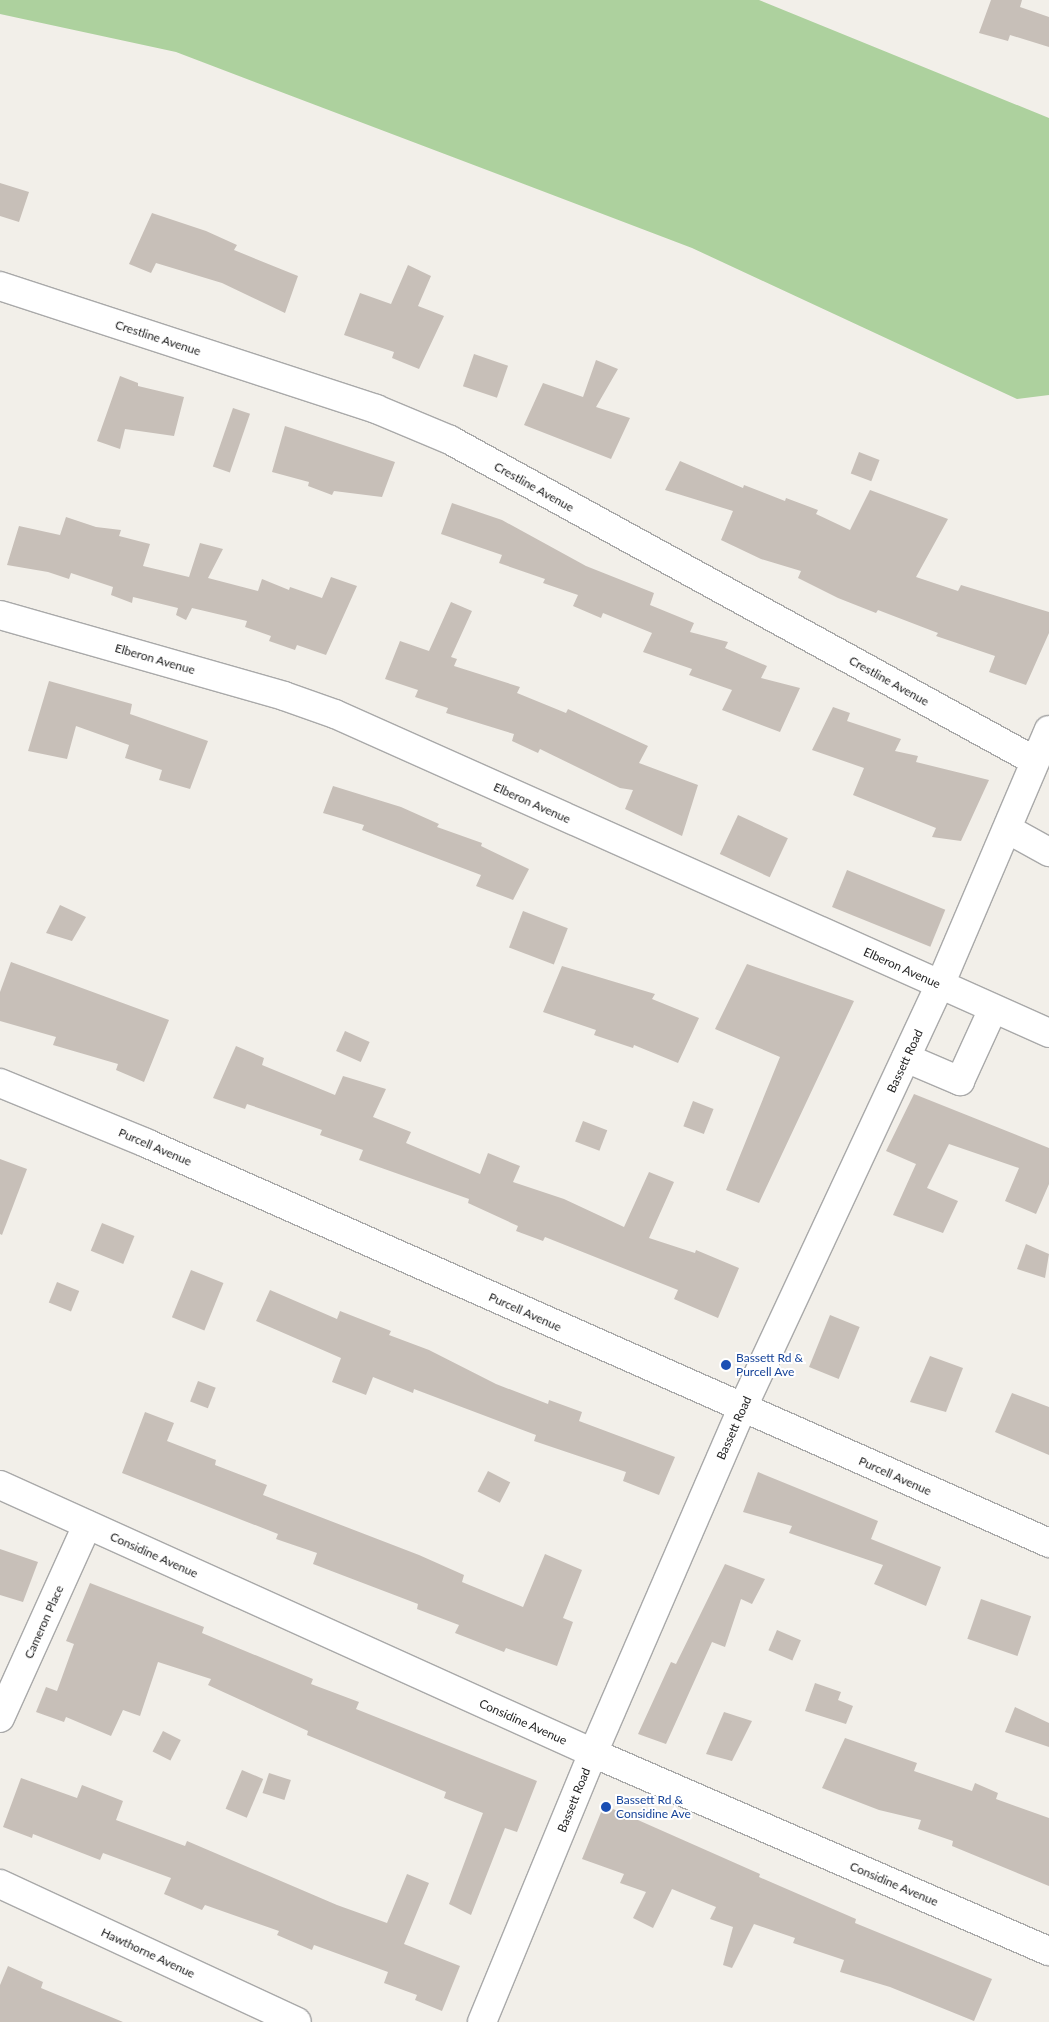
<!DOCTYPE html>
<style>
body{margin:0}
#map{position:relative;width:1049px;height:2022px;overflow:hidden;background:#f2efe9;font-family:Lato,sans-serif}
div>[style]{position:absolute}
[style*='--x']{left:calc(var(--x)*1px);top:calc(var(--y)*1px);width:calc(var(--w)*1px);rotate:calc(var(--a)*1deg)}
.forest>*{inset:0;background:#add19e}
.building>*{inset:0;background:#c7bfb8;transform-origin:0 0}
.roads{filter:drop-shadow(1px 0 #a9a9a9) drop-shadow(-1px 0 #a9a9a9) drop-shadow(0 1px #a9a9a9) drop-shadow(0 -1px #a9a9a9)}
.minor>*{height:28px;margin:-14px;padding:0 14px;transform-origin:14px;border-radius:14px;background:#fff}
.dots>*{width:14px;height:14px;translate:-50% -50%;box-sizing:border-box;border:2px solid #fff;border-radius:50%}
span{translate:-50% -50%;white-space:nowrap;text-align:center;line-height:1.15;-webkit-text-stroke:4px #fff;paint-order:stroke}
.street-label{font-size:12px;color:#222}
.transit-label{font-size:12px;color:#164399}
.left{translate:0 -50%;text-align:left}
</style>
<div id="map">
<div class="forest">
<div style="clip-path:polygon(0 0,759px 0,1049px 118px,1049px 395px,1017px 399px,692px 248px,176px 52px,0 14px)"></div>
</div>
<div class="building">
<div style="clip-path:polygon(991px 0,1022px 0,1020px 7px,1049px 17px,1049px 47px,1010px 35px,1008px 41px,979px 33px)"></div>
<div style="clip-path:polygon(0 183px,29px 192px,19px 222px,0 216px)"></div>
<div style="clip-path:polygon(152px 213px,206px 231px,237px 245px,234px 250px,298px 276px,285px 313px,222px 283px,156px 263px,151px 273px,129px 264px)"></div>
<div style="clip-path:polygon(408px 265px,431px 276px,418px 306px,444px 316px,419px 369px,392px 358px,394px 352px,344px 335px,360px 293px,391px 304px)"></div>
<div style="left:474px;top:354px;width:36px;height:34px;rotate:19deg"></div>
<div style="clip-path:polygon(596px 360px,618px 369px,596px 407px,630px 418px,611px 459px,524px 425px,543px 383px,583px 397px)"></div>
<div style="clip-path:polygon(120px 376px,138px 383px,138px 386px,184px 397px,174px 436px,125px 429px,120px 449px,97px 441px)"></div>
<div style="left:233px;top:408px;width:18px;height:62px;rotate:19deg"></div>
<div style="clip-path:polygon(285px 426px,395px 462px,382px 497px,334px 491px,332px 495px,308px 486px,309px 482px,272px 472px)"></div>
<div style="left:859px;top:452px;width:22px;height:23px;rotate:21deg"></div>
<div style="clip-path:polygon(680px 461px,743px 488px,744px 485px,785px 501px,786px 498px,818px 510px,816px 514px,850px 530px,870px 490px,948px 519px,916px 577px,958px 591px,961px 585px,1049px 612px,1049px 633px,1026px 685px,989px 672px,995px 656px,936px 636px,938px 633px,878px 610px,876px 613px,838px 598px,798px 578px,801px 571px,761px 559px,721px 540px,733px 511px,665px 490px)"></div>
<div style="clip-path:polygon(452px 503px,502px 520px,586px 566px,654px 593px,650px 605px,694px 623px,690px 632px,728px 642px,725px 648px,767px 666px,761px 678px,800px 688px,780px 732px,722px 710px,732px 690px,689px 675px,692px 669px,643px 652px,652px 633px,603px 613px,601px 618px,573px 606px,578px 595px,543px 583px,545px 579px,499px 563px,502px 555px,441px 534px)"></div>
<div style="clip-path:polygon(66px 517px,96px 527px,121px 530px,119px 536px,150px 544px,143px 566px,189px 577px,200px 543px,223px 549px,208px 578px,258px 591px,262px 579px,289px 590px,290px 587px,322px 598px,331px 577px,357px 586px,326px 655px,297px 645px,295px 650px,269px 641px,271px 636px,245px 627px,247px 621px,192px 608px,186px 620px,176px 615px,178px 608px,133px 597px,132px 603px,111px 595px,113px 587px,71px 573px,69px 579px,48px 572px,7px 565px,19px 526px,60px 535px)"></div>
<div style="clip-path:polygon(451px 602px,472px 611px,451px 657px,457px 659px,454px 666px,520px 687px,517px 693px,566px 713px,568px 709px,648px 746px,639px 763px,698px 785px,682px 836px,625px 809px,633px 790px,620px 788px,540px 749px,538px 753px,512px 741px,514px 734px,446px 713px,448px 708px,415px 697px,418px 690px,385px 679px,400px 641px,429px 651px)"></div>
<div style="clip-path:polygon(49px 681px,132px 704px,130px 714px,208px 741px,190px 789px,159px 780px,162px 770px,125px 758px,129px 745px,76px 726px,67px 759px,28px 751px)"></div>
<div style="clip-path:polygon(833px 707px,850px 713px,847px 721px,901px 739px,895px 751px,918px 756px,916px 762px,989px 780px,961px 841px,932px 837px,936px 828px,853px 795px,864px 768px,812px 750px)"></div>
<div style="clip-path:polygon(333px 786px,401px 807px,439px 824px,437px 827px,482px 843px,481px 846px,529px 869px,513px 900px,476px 886px,481px 875px,362px 830px,364px 825px,323px 813px)"></div>
<div style="left:738px;top:815px;width:55px;height:43px;rotate:25deg"></div>
<div style="left:847px;top:870px;width:106px;height:40px;rotate:22deg"></div>
<div style="clip-path:polygon(60px 905px,86px 917px,72px 941px,46px 933px)"></div>
<div style="left:523px;top:911px;width:48px;height:39px;rotate:21deg"></div>
<div style="clip-path:polygon(11px 962px,169px 1020px,144px 1082px,116px 1070px,118px 1064px,53px 1045px,56px 1037px,0 1021px,0 992px)"></div>
<div style="clip-path:polygon(747px 964px,854px 1001px,759px 1203px,726px 1190px,780px 1057px,715px 1029px)"></div>
<div style="clip-path:polygon(562px 966px,655px 994px,652px 999px,699px 1018px,678px 1063px,634px 1045px,633px 1048px,594px 1035px,596px 1030px,543px 1012px)"></div>
<div style="left:345px;top:1031px;width:27px;height:22px;rotate:24deg"></div>
<div style="clip-path:polygon(236px 1046px,264px 1058px,262px 1065px,335px 1095px,343px 1076px,386px 1089px,373px 1117px,411px 1132px,406px 1143px,480px 1174px,488px 1153px,520px 1166px,513px 1182px,564px 1199px,624px 1227px,649px 1172px,674px 1182px,649px 1238px,695px 1253px,696px 1250px,739px 1268px,718px 1318px,674px 1299px,678px 1290px,545px 1237px,543px 1241px,516px 1231px,518px 1226px,468px 1203px,469px 1199px,359px 1160px,363px 1150px,320px 1135px,322px 1130px,247px 1104px,245px 1109px,213px 1098px)"></div>
<div style="clip-path:polygon(914px 1094px,1049px 1148px,1049px 1184px,1036px 1214px,1005px 1201px,1019px 1168px,949px 1144px,927px 1188px,958px 1201px,943px 1233px,893px 1215px,916px 1164px,886px 1151px)"></div>
<div style="left:693px;top:1101px;width:22px;height:27px;rotate:21deg"></div>
<div style="left:583px;top:1121px;width:26px;height:22px;rotate:21deg"></div>
<div style="clip-path:polygon(0 1159px,27px 1169px,2px 1235px,0 1234px)"></div>
<div style="left:102px;top:1223px;width:35px;height:30px;rotate:22deg"></div>
<div style="clip-path:polygon(1026px 1244px,1049px 1254px,1045px 1278px,1017px 1269px)"></div>
<div style="left:191px;top:1270px;width:35px;height:51px;rotate:22deg"></div>
<div style="left:57px;top:1282px;width:24px;height:22px;rotate:22deg"></div>
<div style="clip-path:polygon(270px 1290px,337px 1319px,340px 1311px,391px 1331px,389px 1335px,429px 1350px,496px 1384px,548px 1404px,549px 1400px,582px 1412px,579px 1421px,675px 1457px,659px 1495px,623px 1481px,626px 1472px,534px 1441px,536px 1435px,414px 1389px,413px 1393px,373px 1377px,366px 1395px,332px 1382px,341px 1358px,256px 1321px)"></div>
<div style="left:830px;top:1315px;width:32px;height:56px;rotate:22deg"></div>
<div style="clip-path:polygon(930px 1356px,963px 1368px,946px 1412px,910px 1402px)"></div>
<div style="left:198px;top:1381px;width:19px;height:22px;rotate:21deg"></div>
<div style="clip-path:polygon(1012px 1393px,1049px 1407px,1049px 1455px,995px 1432px)"></div>
<div style="clip-path:polygon(145px 1412px,174px 1423px,167px 1441px,216px 1460px,215px 1465px,267px 1485px,263px 1495px,419px 1555px,464px 1575px,462px 1582px,523px 1607px,545px 1554px,582px 1570px,563px 1618px,573px 1622px,557px 1666px,506px 1648px,504px 1652px,455px 1633px,459px 1625px,417px 1609px,418px 1604px,313px 1564px,317px 1553px,276px 1539px,278px 1534px,122px 1473px)"></div>
<div style="left:488px;top:1471px;width:25px;height:23px;rotate:27deg"></div>
<div style="clip-path:polygon(758px 1472px,878px 1521px,871px 1539px,941px 1567px,926px 1606px,874px 1584px,883px 1565px,789px 1533px,792px 1526px,743px 1512px)"></div>
<div style="clip-path:polygon(0 1549px,38px 1562px,23px 1602px,0 1595px)"></div>
<div style="clip-path:polygon(725px 1564px,765px 1579px,752px 1604px,741px 1599px,725px 1647px,712px 1642px,666px 1744px,638px 1734px,671px 1662px,676px 1664px)"></div>
<div style="clip-path:polygon(90px 1583px,204px 1627px,202px 1633px,313px 1679px,311px 1684px,359px 1702px,356px 1709px,537px 1781px,517px 1832px,505px 1828px,471px 1915px,449px 1904px,483px 1813px,444px 1798px,446px 1792px,307px 1735px,308px 1731px,208px 1685px,211px 1679px,158px 1662px,140px 1716px,123px 1710px,111px 1736px,66px 1717px,64px 1722px,36px 1712px,46px 1687px,57px 1691px,74px 1644px,66px 1641px)"></div>
<div style="left:981px;top:1599px;width:53px;height:42px;rotate:19deg"></div>
<div style="left:777px;top:1630px;width:26px;height:22px;rotate:23deg"></div>
<div style="clip-path:polygon(815px 1683px,841px 1692px,838px 1700px,853px 1706px,846px 1724px,805px 1711px)"></div>
<div style="clip-path:polygon(1015px 1707px,1049px 1723px,1049px 1747px,1005px 1732px)"></div>
<div style="clip-path:polygon(724px 1712px,752px 1721px,732px 1761px,706px 1754px)"></div>
<div style="left:163px;top:1731px;width:20px;height:23px;rotate:27deg"></div>
<div style="clip-path:polygon(845px 1738px,917px 1763px,914px 1771px,972px 1791px,975px 1783px,998px 1793px,996px 1799px,1049px 1818px,1049px 1886px,952px 1846px,953px 1841px,918px 1829px,921px 1820px,879px 1810px,822px 1788px)"></div>
<div style="left:242px;top:1770px;width:23px;height:42px;rotate:23deg"></div>
<div style="left:269px;top:1773px;width:23px;height:21px;rotate:18deg"></div>
<div style="clip-path:polygon(21px 1778px,77px 1798px,82px 1785px,123px 1801px,116px 1820px,185px 1846px,187px 1841px,337px 1905px,387px 1923px,407px 1874px,429px 1883px,404px 1944px,460px 1966px,442px 2011px,415px 2000px,417px 1995px,384px 1983px,388px 1972px,314px 1945px,312px 1950px,277px 1935px,279px 1931px,205px 1905px,202px 1910px,164px 1894px,171px 1878px,103px 1853px,100px 1860px,33px 1834px,32px 1838px,3px 1827px)"></div>
<div style="clip-path:polygon(604px 1805px,760px 1874px,759px 1877px,856px 1919px,855px 1923px,992px 1979px,974px 2021px,890px 1987px,840px 1972px,844px 1960px,793px 1943px,795px 1938px,754px 1924px,732px 1968px,723px 1965px,733px 1927px,710px 1919px,716px 1907px,672px 1889px,653px 1928px,633px 1918px,646px 1892px,620px 1883px,624px 1874px,582px 1859px)"></div>
<div style="clip-path:polygon(8px 1966px,43px 1982px,41px 1988px,123px 2022px,0 2022px,0 1985px)"></div>
</div>
<div class="roads">
<div class="minor">
<div style="--x:0;--y:286;--w:396;--a:18.1"></div>
<div style="--x:376;--y:409;--w:80;--a:22.7"></div>
<div style="--x:450;--y:440;--w:667;--a:28.75"></div>
<div style="--x:0;--y:615;--w:295;--a:15.9"></div>
<div style="--x:284;--y:696;--w:54;--a:19.4"></div>
<div style="--x:335;--y:714;--w:782;--a:24.07"></div>
<div style="--x:1009;--y:830;--w:46;--a:28.8"></div>
<div style="--x:906;--y:1058;--w:59;--a:23.1"></div>
<div style="--x:960;--y:1081;--w:79;--a:-65.4"></div>
<div style="--x:0;--y:1083;--w:158;--a:22.3"></div>
<div style="--x:146;--y:1143;--w:988;--a:23.89"></div>
<div style="--x:0;--y:1485;--w:651;--a:24.32"></div>
<div style="--x:593;--y:1753;--w:497;--a:23.5"></div>
<div style="--x:0;--y:1718;--w:212;--a:-65.7"></div>
<div style="--x:0;--y:1884;--w:327;--a:24.9"></div>
<div style="--x:482;--y:2022;--w:291;--a:-67.6"></div>
<div style="--x:593;--y:1753;--w:375;--a:-66.6"></div>
<div style="--x:742;--y:1409;--w:468;--a:-65"></div>
<div style="--x:940;--y:985;--w:277;--a:-66.9"></div>
</div>
</div>
<div class="dots">
<div style="left:726px;top:1365px;background:#1a4fb4"></div>
<div style="left:606px;top:1807px;background:#1a4fb4"></div>
</div>
<div class="street-label">
<span style="left:158px;top:338px;rotate:18deg">Crestline Avenue</span>
<span style="left:534px;top:487px;rotate:29deg">Crestline Avenue</span>
<span style="left:155px;top:659px;rotate:16deg">Elberon Avenue</span>
<span style="left:889px;top:681px;rotate:29deg">Crestline Avenue</span>
<span style="left:532px;top:803px;rotate:24deg">Elberon Avenue</span>
<span style="left:902px;top:968px;rotate:24deg">Elberon Avenue</span>
<span style="left:905px;top:1061px;rotate:-65deg">Bassett Road</span>
<span style="left:155px;top:1147px;rotate:23deg">Purcell Avenue</span>
<span style="left:525px;top:1312px;rotate:24deg">Purcell Avenue</span>
<span style="left:734px;top:1428px;rotate:-66deg">Bassett Road</span>
<span style="left:895px;top:1476px;rotate:24deg">Purcell Avenue</span>
<span style="left:154px;top:1555px;rotate:24deg">Considine Avenue</span>
<span style="left:44px;top:1622px;rotate:-66deg">Cameron Place</span>
<span style="left:523px;top:1722px;rotate:24deg">Considine Avenue</span>
<span style="left:574px;top:1800px;rotate:-68deg">Bassett Road</span>
<span style="left:894px;top:1884px;rotate:23deg">Considine Avenue</span>
<span style="left:148px;top:1953px;rotate:25deg">Hawthorne Avenue</span>
</div>
<div class="transit-label">
<span class="left" style="left:736px;top:1365px">Bassett Rd &amp;<br>Purcell Ave</span>
<span class="left" style="left:616px;top:1807px">Bassett Rd &amp;<br>Considine Ave</span>
</div>
</div>
